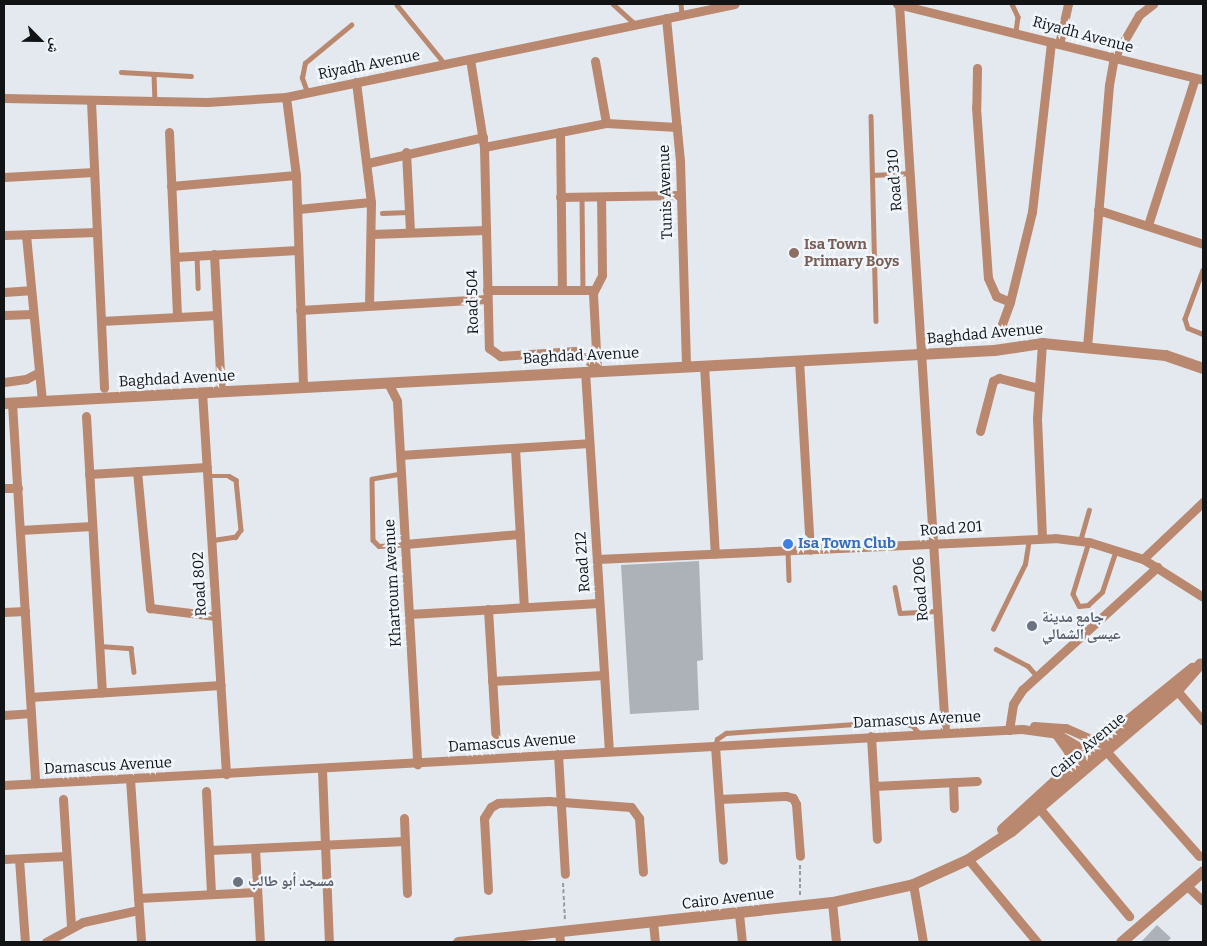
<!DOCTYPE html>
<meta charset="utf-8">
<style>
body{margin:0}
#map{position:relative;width:1207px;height:946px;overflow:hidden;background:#e3e9ee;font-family:Bitter,"Noto Naskh Arabic",serif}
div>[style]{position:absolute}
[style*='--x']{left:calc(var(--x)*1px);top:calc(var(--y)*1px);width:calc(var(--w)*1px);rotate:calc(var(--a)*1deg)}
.building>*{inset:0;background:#acb2b7}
.path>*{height:2px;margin-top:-1px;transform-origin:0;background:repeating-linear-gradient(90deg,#969a9e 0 4px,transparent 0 6.5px)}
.service>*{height:4.5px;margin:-2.25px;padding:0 2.25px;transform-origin:2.25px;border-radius:2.25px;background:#b9886f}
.minor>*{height:9px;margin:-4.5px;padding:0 4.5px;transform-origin:4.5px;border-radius:4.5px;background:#b9886f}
.tertiary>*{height:11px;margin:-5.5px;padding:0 5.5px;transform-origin:5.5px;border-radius:5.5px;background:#b9886f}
.dots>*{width:14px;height:14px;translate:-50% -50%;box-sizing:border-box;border:2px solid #f0f6fc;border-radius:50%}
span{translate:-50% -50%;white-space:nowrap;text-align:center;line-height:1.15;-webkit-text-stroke:4.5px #f0f6fc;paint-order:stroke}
.street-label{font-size:15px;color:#111315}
.education-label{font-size:15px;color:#785e54;font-weight:700}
.left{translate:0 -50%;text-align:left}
.shop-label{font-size:15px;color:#366cbe;font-weight:700}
.worship-label{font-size:15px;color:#5b616d;font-weight:700}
.frame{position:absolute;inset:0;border:5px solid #111315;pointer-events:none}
.north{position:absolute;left:15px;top:15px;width:50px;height:50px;-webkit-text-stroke:4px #f0f6fc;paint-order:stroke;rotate:113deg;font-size:14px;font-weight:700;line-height:20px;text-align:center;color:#111315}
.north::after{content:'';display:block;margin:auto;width:18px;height:22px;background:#111315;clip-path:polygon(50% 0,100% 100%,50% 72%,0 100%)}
</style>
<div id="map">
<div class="building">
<div style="clip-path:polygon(699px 561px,703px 660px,697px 661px,699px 710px,630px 714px,621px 565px)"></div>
<div style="clip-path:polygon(1157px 925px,1171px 938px,1167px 942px,1141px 942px)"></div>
</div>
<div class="path">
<div style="--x:800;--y:865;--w:30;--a:90"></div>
<div style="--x:563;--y:883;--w:38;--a:87"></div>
</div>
<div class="service">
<div style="--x:613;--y:4;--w:30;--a:42"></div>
<div style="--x:681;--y:4;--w:9;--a:84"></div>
<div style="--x:1012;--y:4;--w:14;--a:65"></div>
<div style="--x:1018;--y:17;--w:15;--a:98"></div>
<div style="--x:397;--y:5;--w:76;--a:50.9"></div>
<div style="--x:121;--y:72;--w:70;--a:3.3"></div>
<div style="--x:154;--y:74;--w:28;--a:88"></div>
<div style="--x:307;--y:92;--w:15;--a:-110"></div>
<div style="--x:302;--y:78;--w:15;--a:-79"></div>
<div style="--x:305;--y:63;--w:60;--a:-39.6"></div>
<div style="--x:871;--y:116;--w:205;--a:88.6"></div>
<div style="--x:872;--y:175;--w:35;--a:-3"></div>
<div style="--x:582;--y:197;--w:91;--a:89.4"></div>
<div style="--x:382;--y:213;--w:27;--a:-2"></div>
<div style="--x:197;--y:255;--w:33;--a:88"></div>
<div style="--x:1203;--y:270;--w:52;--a:110.2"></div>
<div style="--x:1185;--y:319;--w:9;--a:72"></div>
<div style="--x:1188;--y:328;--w:16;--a:22"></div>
<div style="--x:401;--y:474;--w:29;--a:170"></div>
<div style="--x:372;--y:479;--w:61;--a:89.1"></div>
<div style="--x:373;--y:540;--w:8;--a:45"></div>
<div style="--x:379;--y:546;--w:26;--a:-4"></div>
<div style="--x:207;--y:476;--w:22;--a:0"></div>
<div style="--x:229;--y:476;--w:8;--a:30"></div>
<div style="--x:236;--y:480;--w:50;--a:84.3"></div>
<div style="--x:241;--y:530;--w:9;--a:126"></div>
<div style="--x:236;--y:537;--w:24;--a:171"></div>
<div style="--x:1080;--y:541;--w:32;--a:-74"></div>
<div style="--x:1089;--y:542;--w:54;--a:107.1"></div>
<div style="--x:1073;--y:594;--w:13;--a:63"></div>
<div style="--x:1079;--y:606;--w:9;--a:-6"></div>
<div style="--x:1088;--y:605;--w:19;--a:-43"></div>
<div style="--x:1102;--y:592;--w:44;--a:-71.6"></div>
<div style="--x:788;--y:551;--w:29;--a:88"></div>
<div style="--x:895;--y:587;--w:26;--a:79"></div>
<div style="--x:900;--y:613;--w:36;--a:-3"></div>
<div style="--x:993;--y:629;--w:72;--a:-63.8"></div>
<div style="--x:1025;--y:564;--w:26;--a:-81"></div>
<div style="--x:100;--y:646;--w:31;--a:4"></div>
<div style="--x:131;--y:648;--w:24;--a:83"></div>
<div style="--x:996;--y:649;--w:36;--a:28"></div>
<div style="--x:1028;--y:666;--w:13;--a:48"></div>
<div style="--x:715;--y:746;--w:7;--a:-74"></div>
<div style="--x:717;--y:739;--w:11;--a:-34"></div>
<div style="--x:726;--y:733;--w:172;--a:-4"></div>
<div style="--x:898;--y:721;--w:16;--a:18"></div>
<div style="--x:913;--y:726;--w:9;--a:49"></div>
</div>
<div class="minor">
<div style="--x:897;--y:4;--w:315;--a:13.9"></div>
<div style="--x:899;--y:4;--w:729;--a:86.38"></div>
<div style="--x:666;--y:18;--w:145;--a:84.4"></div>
<div style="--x:680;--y:162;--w:204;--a:88.3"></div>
<div style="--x:1059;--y:44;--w:41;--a:-77.3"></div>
<div style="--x:470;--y:59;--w:89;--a:81"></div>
<div style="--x:484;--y:147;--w:201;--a:88.6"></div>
<div style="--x:489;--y:348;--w:14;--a:36"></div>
<div style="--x:500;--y:356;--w:75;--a:-3.8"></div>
<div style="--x:575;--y:351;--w:27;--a:36"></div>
<div style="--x:595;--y:61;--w:63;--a:79.9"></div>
<div style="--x:977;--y:68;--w:39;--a:91"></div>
<div style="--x:976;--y:107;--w:171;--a:86"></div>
<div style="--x:988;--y:278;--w:20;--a:66"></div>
<div style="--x:996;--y:296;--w:15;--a:23"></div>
<div style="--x:356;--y:82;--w:121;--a:82.9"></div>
<div style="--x:371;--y:202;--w:103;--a:91.1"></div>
<div style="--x:286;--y:97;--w:79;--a:82.7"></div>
<div style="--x:296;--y:175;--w:213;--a:88.1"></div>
<div style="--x:4;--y:98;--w:203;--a:1.1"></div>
<div style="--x:207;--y:102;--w:79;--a:-3.6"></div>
<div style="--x:286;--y:97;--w:458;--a:-11.7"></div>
<div style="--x:91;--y:101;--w:287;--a:87.4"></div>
<div style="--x:169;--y:132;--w:185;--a:87.5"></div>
<div style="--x:560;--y:132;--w:156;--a:89.3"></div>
<div style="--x:484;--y:147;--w:124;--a:-11.1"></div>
<div style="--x:606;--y:123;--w:71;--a:3.2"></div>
<div style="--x:406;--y:152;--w:80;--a:87.1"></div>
<div style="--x:368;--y:163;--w:118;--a:-12.7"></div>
<div style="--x:4;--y:177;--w:90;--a:-3.2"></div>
<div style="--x:171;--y:186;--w:125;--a:-5"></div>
<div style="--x:560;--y:197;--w:121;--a:-0.9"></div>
<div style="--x:298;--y:209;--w:73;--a:-5.5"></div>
<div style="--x:1098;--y:210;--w:110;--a:17.9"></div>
<div style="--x:1148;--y:225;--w:154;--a:-72.3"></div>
<div style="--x:372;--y:234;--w:113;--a:-2"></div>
<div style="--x:4;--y:235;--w:93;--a:-1.8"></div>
<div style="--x:26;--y:235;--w:167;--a:84.5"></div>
<div style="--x:214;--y:254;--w:137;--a:87.1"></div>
<div style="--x:175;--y:257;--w:123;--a:-3.3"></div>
<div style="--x:487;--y:290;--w:106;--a:0"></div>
<div style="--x:4;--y:292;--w:26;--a:-4"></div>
<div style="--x:300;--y:310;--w:187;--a:-3.4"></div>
<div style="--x:4;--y:315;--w:28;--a:-2"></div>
<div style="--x:101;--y:321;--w:116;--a:-3"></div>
<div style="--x:998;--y:335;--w:35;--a:-70"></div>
<div style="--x:1010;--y:302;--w:93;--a:-76.3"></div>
<div style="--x:1032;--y:212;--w:171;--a:-83.6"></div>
<div style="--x:1042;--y:343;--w:75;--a:93.8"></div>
<div style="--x:1037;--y:418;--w:119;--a:87.6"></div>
<div style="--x:1087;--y:347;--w:263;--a:-85.2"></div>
<div style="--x:1109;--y:85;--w:27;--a:-80"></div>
<div style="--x:1114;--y:58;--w:50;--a:-59.8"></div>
<div style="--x:1139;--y:15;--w:18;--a:-38"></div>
<div style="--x:799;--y:360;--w:190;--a:86.7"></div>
<div style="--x:704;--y:365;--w:189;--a:86.7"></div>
<div style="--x:597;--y:370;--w:77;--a:-93"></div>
<div style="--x:593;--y:293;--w:20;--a:-63"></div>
<div style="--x:602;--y:275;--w:78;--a:-90.7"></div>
<div style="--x:585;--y:371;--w:380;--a:86.4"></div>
<div style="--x:4;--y:382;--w:22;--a:-8"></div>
<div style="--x:26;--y:379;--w:13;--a:-27"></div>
<div style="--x:388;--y:383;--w:20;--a:63"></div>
<div style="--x:397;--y:401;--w:364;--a:86.8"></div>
<div style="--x:202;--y:392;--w:383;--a:86.4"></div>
<div style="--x:12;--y:403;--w:381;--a:86.5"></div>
<div style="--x:86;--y:416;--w:277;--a:86.7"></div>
<div style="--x:980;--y:431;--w:52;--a:-75.4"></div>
<div style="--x:993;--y:381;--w:7;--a:-27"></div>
<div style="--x:999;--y:378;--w:40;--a:14.4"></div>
<div style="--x:515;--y:448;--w:159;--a:86.8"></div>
<div style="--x:400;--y:455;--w:189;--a:-3.6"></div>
<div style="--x:137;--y:471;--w:138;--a:84.6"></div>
<div style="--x:150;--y:608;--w:66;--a:6.9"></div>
<div style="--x:89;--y:474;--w:118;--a:-3.4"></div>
<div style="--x:4;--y:488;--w:14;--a:0"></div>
<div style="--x:20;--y:530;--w:72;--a:-3.2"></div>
<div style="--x:405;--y:544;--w:115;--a:-5"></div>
<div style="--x:597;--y:559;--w:458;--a:-2.6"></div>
<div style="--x:1055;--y:538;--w:34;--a:7"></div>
<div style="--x:1089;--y:542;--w:57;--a:17.5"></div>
<div style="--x:1143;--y:559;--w:71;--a:32.3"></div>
<div style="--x:1143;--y:559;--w:83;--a:-43.5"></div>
<div style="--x:488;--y:609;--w:135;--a:86.6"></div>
<div style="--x:4;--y:612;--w:21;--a:-3"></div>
<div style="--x:409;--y:614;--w:190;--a:-3.3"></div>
<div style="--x:492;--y:681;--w:112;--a:-3.1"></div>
<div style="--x:1173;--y:686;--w:46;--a:49.4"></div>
<div style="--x:30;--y:697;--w:191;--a:-3.6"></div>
<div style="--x:4;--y:715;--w:27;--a:-4"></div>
<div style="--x:1034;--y:726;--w:32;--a:4"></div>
<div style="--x:1066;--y:728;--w:36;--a:24"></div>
<div style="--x:1099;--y:743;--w:151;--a:48.5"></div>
<div style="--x:1009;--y:730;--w:26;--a:-81"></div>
<div style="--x:1013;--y:704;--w:17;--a:-57"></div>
<div style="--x:1022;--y:690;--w:183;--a:-42.3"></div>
<div style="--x:871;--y:736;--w:103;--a:86.7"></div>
<div style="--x:715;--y:746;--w:114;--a:86"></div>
<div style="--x:558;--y:754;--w:120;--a:86.7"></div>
<div style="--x:322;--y:770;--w:172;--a:87.7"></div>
<div style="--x:130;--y:779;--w:163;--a:86.1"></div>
<div style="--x:953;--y:782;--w:26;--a:88"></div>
<div style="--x:4;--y:785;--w:1020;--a:-3.15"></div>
<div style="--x:1022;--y:729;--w:35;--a:8"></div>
<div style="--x:1057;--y:734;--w:42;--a:30.3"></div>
<div style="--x:874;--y:786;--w:103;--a:-2.8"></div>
<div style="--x:206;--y:791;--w:103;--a:87.2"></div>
<div style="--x:63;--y:799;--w:128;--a:86.4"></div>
<div style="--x:719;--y:799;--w:67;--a:-2.6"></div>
<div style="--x:786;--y:796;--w:7;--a:16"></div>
<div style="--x:793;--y:798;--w:7;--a:63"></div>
<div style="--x:796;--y:804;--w:52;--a:85.6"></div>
<div style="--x:1039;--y:808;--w:141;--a:50.2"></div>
<div style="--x:404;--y:818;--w:75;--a:87.7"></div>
<div style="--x:255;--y:848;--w:94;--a:87"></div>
<div style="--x:209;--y:850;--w:196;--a:-2.6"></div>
<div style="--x:4;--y:859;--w:62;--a:-2.8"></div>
<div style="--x:19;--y:859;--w:83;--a:85.9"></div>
<div style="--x:968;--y:859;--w:108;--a:50.3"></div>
<div style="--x:913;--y:884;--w:59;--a:80.2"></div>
<div style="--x:1186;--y:885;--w:23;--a:43"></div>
<div style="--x:488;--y:890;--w:72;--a:-93.2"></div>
<div style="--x:484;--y:818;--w:13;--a:-58"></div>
<div style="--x:491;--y:807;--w:8;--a:-30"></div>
<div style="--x:498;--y:803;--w:51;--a:-2.2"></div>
<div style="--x:549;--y:801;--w:82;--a:4.2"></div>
<div style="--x:631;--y:807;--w:14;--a:54"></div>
<div style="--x:639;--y:818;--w:54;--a:85.8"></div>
<div style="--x:138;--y:898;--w:119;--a:-2.9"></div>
<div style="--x:832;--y:902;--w:40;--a:84.3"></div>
<div style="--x:739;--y:914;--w:28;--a:84"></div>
<div style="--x:653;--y:923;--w:19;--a:84"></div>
<div style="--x:559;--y:932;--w:10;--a:84"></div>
<div style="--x:46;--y:942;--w:42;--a:-28.4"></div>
<div style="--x:83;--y:922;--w:56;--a:-12.3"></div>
</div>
<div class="tertiary">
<div style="--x:4;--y:403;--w:991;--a:-3.06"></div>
<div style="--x:994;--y:350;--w:49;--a:-8.3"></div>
<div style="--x:1042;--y:343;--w:124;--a:5.6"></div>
<div style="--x:1165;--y:355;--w:40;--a:18.9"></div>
<div style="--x:1057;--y:734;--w:21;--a:55"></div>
<div style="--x:1069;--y:751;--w:15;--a:82"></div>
<div style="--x:1002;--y:829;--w:93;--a:-42.4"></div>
<div style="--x:1071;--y:766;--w:156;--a:-39"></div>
<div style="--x:458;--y:942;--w:376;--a:-6.1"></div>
<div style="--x:832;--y:902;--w:83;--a:-12.5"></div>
<div style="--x:913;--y:884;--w:60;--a:-24.4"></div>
<div style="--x:968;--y:859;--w:51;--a:-33.1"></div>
<div style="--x:1011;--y:831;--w:218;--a:-40.3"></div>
<div style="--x:1177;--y:690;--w:35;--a:-49"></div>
<div style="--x:1121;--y:942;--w:108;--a:-40.9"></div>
</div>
<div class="dots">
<div style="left:794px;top:253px;background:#8d6e63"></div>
<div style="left:788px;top:544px;background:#3f7fe0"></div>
<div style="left:1032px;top:626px;background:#6b7280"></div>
<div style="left:238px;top:882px;background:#6b7280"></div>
</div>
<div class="street-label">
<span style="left:1083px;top:35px;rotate:15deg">Riyadh Avenue</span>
<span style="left:369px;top:65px;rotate:-11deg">Riyadh Avenue</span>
<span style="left:895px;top:180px;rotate:-94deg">Road 310</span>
<span style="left:666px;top:192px;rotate:-92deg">Tunis Avenue</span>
<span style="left:473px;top:302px;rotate:-91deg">Road 504</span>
<span style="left:985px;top:334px;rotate:-5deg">Baghdad Avenue</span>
<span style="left:581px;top:356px;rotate:-3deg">Baghdad Avenue</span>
<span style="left:177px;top:379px;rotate:-3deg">Baghdad Avenue</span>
<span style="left:951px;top:529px;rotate:-4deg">Road 201</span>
<span style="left:583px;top:562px;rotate:-94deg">Road 212</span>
<span style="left:393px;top:583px;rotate:-93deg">Khartoum Avenue</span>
<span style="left:200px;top:584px;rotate:-93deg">Road 802</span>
<span style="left:921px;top:589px;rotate:-94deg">Road 206</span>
<span style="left:917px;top:720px;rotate:-3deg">Damascus Avenue</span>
<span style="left:512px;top:743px;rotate:-4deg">Damascus Avenue</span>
<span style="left:1088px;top:746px;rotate:-40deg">Cairo Avenue</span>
<span style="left:108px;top:766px;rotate:-3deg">Damascus Avenue</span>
<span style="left:728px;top:899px;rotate:-7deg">Cairo Avenue</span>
</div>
<div class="education-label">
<span class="left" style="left:804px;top:253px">Isa Town<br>Primary Boys</span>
</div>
<div class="shop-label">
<span class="left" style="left:798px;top:544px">Isa Town Club</span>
</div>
<div class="worship-label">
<span class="left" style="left:1042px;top:626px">جامع مدينة<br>عيسى الشمالي</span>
<span class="left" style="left:248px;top:882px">مسجد أبو طالب</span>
</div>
<div class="frame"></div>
<div class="north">ش</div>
</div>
